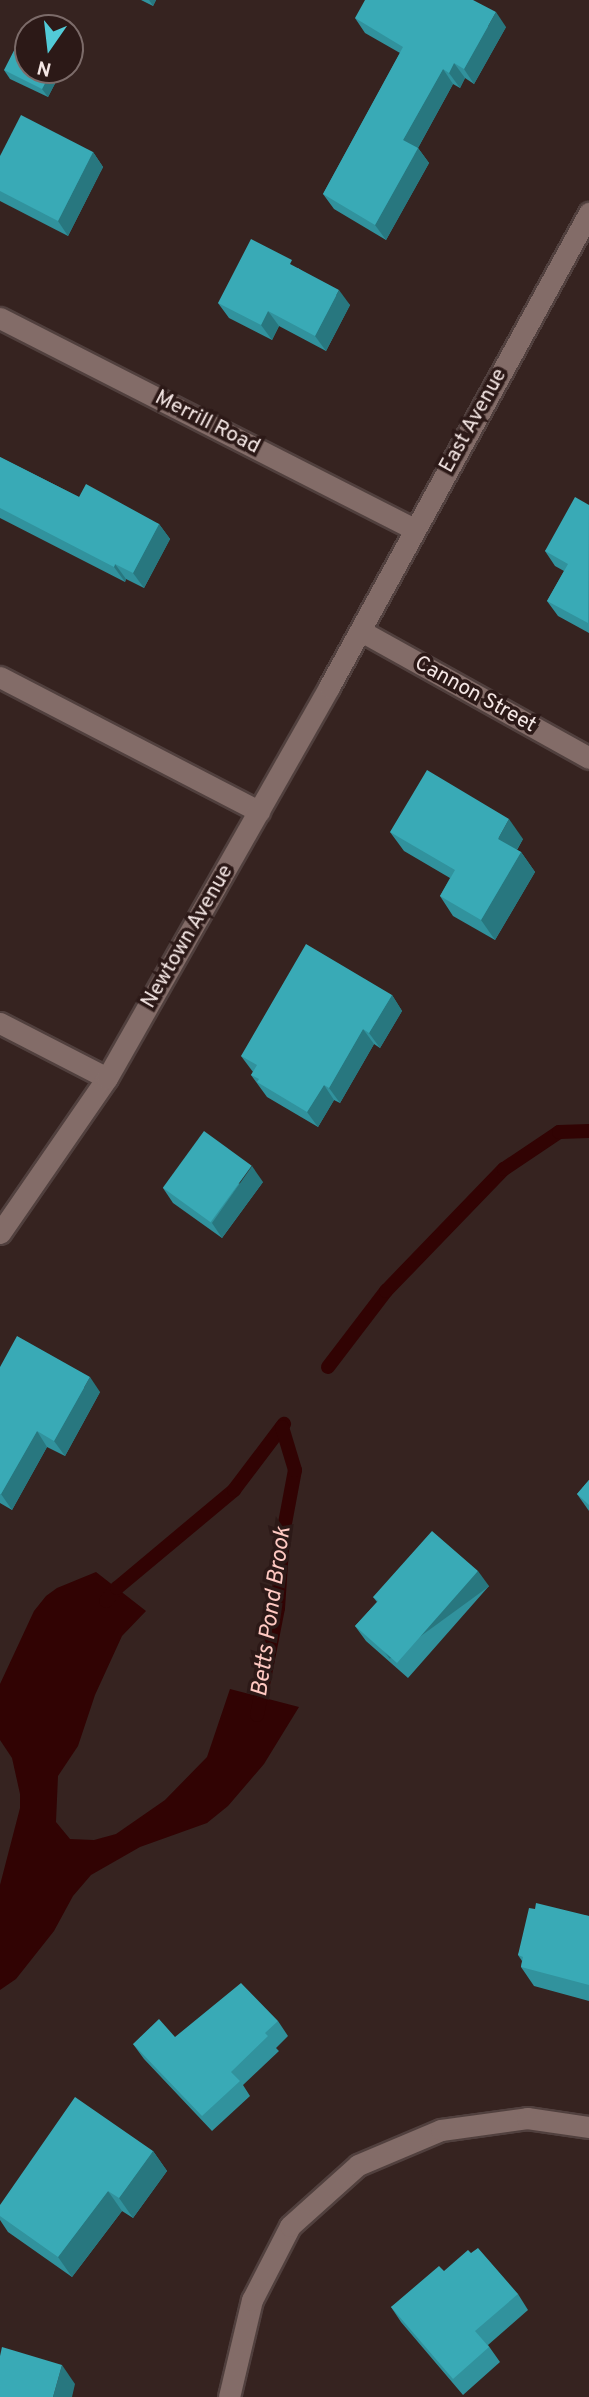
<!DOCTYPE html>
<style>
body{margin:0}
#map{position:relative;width:589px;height:2397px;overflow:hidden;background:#362320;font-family:Overpass,sans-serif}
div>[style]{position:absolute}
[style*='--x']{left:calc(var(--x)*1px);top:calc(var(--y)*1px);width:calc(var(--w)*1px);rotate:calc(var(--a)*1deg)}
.water>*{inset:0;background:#310303}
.stream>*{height:14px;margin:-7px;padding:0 7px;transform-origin:7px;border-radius:7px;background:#310303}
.roads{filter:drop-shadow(2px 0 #51403e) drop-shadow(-2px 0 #51403e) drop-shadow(0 2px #51403e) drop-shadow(0 -2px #51403e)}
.lane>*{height:21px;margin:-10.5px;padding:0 10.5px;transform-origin:10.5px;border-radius:10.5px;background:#836c68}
.street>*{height:21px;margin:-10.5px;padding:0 10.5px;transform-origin:10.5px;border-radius:10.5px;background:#836c68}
.secondary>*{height:21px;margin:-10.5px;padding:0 10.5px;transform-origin:10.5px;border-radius:10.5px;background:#836c68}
.wall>*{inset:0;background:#31929d}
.shaded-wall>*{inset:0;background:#28777f;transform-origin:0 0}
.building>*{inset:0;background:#39aab6;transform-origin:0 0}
span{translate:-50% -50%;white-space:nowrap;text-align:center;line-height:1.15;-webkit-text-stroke:7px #2c1917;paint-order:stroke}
.street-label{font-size:21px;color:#f4e6e4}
.water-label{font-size:23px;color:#ffc9c2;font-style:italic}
.north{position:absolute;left:14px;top:14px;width:70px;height:70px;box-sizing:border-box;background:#2c1917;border:2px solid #7c6b69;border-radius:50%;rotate:194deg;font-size:19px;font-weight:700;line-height:28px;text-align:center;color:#f4e6e4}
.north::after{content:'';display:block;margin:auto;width:24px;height:32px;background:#52cbd8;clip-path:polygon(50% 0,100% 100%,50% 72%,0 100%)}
</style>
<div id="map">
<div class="water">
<div style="clip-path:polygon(96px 1572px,146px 1611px,122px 1636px,95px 1695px,78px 1746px,58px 1776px,56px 1822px,70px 1839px,94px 1840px,116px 1834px,165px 1800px,207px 1757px,230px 1689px,299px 1707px,264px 1764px,228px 1806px,207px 1823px,140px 1847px,91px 1875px,73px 1896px,54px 1931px,16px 1979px,0 1990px,0 1885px,20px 1808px,20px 1794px,12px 1758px,0 1740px,0 1684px,34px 1611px,46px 1596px,57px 1588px)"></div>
</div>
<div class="stream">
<div style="--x:328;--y:1367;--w:96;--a:-52.7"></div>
<div style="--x:386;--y:1291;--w:170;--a:-46"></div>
<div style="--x:504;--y:1169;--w:66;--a:-33.9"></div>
<div style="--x:559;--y:1132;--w:30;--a:-2"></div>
<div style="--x:106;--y:1601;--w:17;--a:-50"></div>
<div style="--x:117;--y:1588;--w:153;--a:-39.9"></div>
<div style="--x:234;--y:1490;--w:83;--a:-52.9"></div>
<div style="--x:257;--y:1715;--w:109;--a:-78.9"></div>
<div style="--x:278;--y:1608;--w:74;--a:-86.1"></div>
<div style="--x:283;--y:1534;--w:65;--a:-79.4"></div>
<div style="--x:295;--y:1470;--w:45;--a:-106.8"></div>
</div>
<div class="roads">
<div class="lane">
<div style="--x:0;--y:677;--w:292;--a:27.4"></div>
</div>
<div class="street">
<div style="--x:0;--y:318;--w:465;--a:27"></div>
<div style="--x:0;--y:1023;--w:120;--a:27.2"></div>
<div style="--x:229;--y:2397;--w:100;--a:-76.7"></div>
<div style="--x:252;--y:2300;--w:83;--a:-62.8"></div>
<div style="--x:290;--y:2226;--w:91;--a:-41.9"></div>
<div style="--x:358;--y:2165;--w:90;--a:-22.9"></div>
<div style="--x:441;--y:2130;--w:87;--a:-7.9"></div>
<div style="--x:527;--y:2118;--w:63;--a:8.3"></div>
</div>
<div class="secondary">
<div style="--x:361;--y:631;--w:261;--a:29.1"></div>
<div style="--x:0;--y:1233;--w:188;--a:-55.4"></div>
<div style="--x:107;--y:1078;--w:450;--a:-60.4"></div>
<div style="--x:329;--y:687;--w:541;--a:-61.25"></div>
</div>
</div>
<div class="wall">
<div style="clip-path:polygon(141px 0,156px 0,153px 6px)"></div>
<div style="clip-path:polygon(355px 18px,506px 27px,474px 84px,465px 78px,460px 88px,453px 84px,418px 148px,429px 163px,386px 240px,334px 209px,323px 194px,400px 53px,365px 33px)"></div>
<div style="clip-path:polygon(4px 70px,62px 70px,48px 97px,10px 79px)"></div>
<div style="clip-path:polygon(93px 152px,103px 167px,68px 236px,0 201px,0 156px)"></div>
<div style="clip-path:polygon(298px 268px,350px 305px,326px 351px,279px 326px,272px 340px,229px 318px,218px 303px)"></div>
<div style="clip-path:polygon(0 457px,79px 497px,159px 524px,170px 539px,144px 588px,126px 579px,125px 582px,0 518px)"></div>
<div style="clip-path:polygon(589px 505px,589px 633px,558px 616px,547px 601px,564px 571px,555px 566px,545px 551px)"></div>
<div style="clip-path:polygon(390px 832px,523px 839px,517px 850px,521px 852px,535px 872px,495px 940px,453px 916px,440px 896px,450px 878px,404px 851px)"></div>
<div style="clip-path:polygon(392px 995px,402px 1011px,380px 1048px,374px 1044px,340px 1103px,334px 1100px,318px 1127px,267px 1097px,251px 1075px,253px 1072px,241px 1056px)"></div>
<div style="clip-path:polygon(263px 1182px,222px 1238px,173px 1203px,163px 1188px)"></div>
<div style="clip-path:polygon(0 1367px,100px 1392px,65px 1456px,47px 1447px,12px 1510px,0 1503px)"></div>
<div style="clip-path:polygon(589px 1480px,589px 1511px,577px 1494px)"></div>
<div style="clip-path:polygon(489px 1586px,408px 1678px,366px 1641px,355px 1626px,377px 1602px,373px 1597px)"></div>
<div style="clip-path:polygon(535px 1909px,589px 1916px,589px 2001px,534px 1986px,521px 1967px,522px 1961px,518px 1955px)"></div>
<div style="clip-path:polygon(278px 2021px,288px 2036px,276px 2048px,279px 2051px,243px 2085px,250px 2096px,212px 2131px,144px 2059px,133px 2044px)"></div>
<div style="clip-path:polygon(153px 2151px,167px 2171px,133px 2218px,122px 2211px,72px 2277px,8px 2232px,0 2220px,0 2205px)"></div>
<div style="clip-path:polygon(444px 2271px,518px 2294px,528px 2310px,488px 2345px,500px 2362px,463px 2395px,401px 2322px,391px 2307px)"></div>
</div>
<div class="shaded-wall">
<div style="clip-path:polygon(149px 0,156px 0,153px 6px)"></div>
<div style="clip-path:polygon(496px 12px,506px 27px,474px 84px,464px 69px)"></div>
<div style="clip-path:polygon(454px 63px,465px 78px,460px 88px,449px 73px)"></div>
<div style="clip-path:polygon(443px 69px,453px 84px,414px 155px,403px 140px)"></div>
<div style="clip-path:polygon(52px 70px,62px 70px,48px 97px,42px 89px)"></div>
<div style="clip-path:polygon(418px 148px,429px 163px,386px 240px,375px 225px)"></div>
<div style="clip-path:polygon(93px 152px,103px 167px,68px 236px,58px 221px)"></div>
<div style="clip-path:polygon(339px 290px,350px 305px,326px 351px,315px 336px)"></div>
<div style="clip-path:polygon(268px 311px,279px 326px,272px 340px,261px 325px)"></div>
<div style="clip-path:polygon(159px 524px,170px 539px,144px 588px,133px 573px)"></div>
<div style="clip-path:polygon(115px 564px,126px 579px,125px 582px,114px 567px)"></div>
<div style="clip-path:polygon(509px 819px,523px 839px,512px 858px,498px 839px)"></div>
<div style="clip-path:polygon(521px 852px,535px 872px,495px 940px,481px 920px)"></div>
<div style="clip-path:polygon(392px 995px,402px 1011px,380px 1048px,369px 1033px)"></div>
<div style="clip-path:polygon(363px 1029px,374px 1044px,340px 1103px,329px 1088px)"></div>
<div style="clip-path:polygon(324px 1085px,334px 1100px,318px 1127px,307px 1112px)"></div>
<div style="clip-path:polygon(252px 1166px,263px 1182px,222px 1238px,212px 1223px)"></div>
<div style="clip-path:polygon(90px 1377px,100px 1392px,65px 1456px,54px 1441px)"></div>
<div style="clip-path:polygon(37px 1431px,47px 1447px,12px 1510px,1px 1494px)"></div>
<div style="left:478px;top:1571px;width:19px;height:123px;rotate:54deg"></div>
<div style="clip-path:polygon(153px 2151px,167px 2171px,133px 2218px,119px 2198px)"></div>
<div style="clip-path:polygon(108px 2191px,122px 2211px,72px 2277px,58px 2257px)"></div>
<div style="clip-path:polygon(62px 2365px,75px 2384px,72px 2397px,53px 2397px)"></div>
</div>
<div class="building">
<div style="clip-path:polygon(365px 0,473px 0,496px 12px,464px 69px,454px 63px,449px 73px,443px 69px,403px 140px,418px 148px,375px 225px,323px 194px,403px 47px,355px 18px)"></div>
<div style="clip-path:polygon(26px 27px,29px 28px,28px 70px,52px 70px,42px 89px,4px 70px)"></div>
<div style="clip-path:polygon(21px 115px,93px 152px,58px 221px,0 191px,0 156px)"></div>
<div style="clip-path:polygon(251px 239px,292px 260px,290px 264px,339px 290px,315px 336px,268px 311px,261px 325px,218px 303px)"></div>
<div style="clip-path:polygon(0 457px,79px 497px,86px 484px,159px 524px,133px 573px,115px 564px,114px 567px,0 508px)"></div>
<div style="clip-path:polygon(575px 497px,589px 505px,588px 623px,547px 601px,568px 564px,545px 551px)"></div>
<div style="clip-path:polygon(427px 770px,509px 819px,498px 839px,521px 852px,481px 920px,440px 896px,455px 870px,390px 832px)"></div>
<div style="clip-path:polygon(306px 944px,392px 995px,369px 1033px,363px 1029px,329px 1088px,324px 1085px,307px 1112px,257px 1082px,259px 1079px,251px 1075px,257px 1065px,241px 1056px)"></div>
<div style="left:204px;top:1131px;width:59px;height:70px;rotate:36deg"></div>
<div style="clip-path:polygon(17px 1336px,90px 1377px,54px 1441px,37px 1431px,1px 1494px,0 1494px,0 1367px)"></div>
<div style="clip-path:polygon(589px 1480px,589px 1505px,577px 1494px)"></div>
<div style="clip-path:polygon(432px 1531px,478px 1571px,397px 1663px,355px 1626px,378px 1601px,373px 1597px)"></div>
<div style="clip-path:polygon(536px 1903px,589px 1916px,589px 1985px,521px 1967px,523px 1957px,518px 1955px,529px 1908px,535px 1909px)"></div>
<div style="clip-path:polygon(241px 1983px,278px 2021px,265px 2033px,268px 2036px,231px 2072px,240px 2081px,202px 2116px,133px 2044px,159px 2019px,175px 2037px)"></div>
<div style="clip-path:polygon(75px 2097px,153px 2151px,119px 2198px,108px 2191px,58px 2257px,0 2216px,0 2205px)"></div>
<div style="clip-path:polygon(478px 2248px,518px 2294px,475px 2331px,489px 2347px,453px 2379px,391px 2307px,439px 2266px,444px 2271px,468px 2250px,471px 2253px)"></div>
<div style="clip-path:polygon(2px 2347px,62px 2365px,53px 2397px,0 2397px,0 2356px)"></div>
</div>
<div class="street-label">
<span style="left:474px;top:421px;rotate:-61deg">East Avenue</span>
<span style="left:207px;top:423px;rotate:27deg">Merrill Road</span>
<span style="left:475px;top:695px;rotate:29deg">Cannon Street</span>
<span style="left:188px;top:937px;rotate:-60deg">Newtown Avenue</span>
</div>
<div class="water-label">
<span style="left:273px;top:1612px;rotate:-82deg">Betts Pond Brook</span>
</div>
<div class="north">N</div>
</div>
